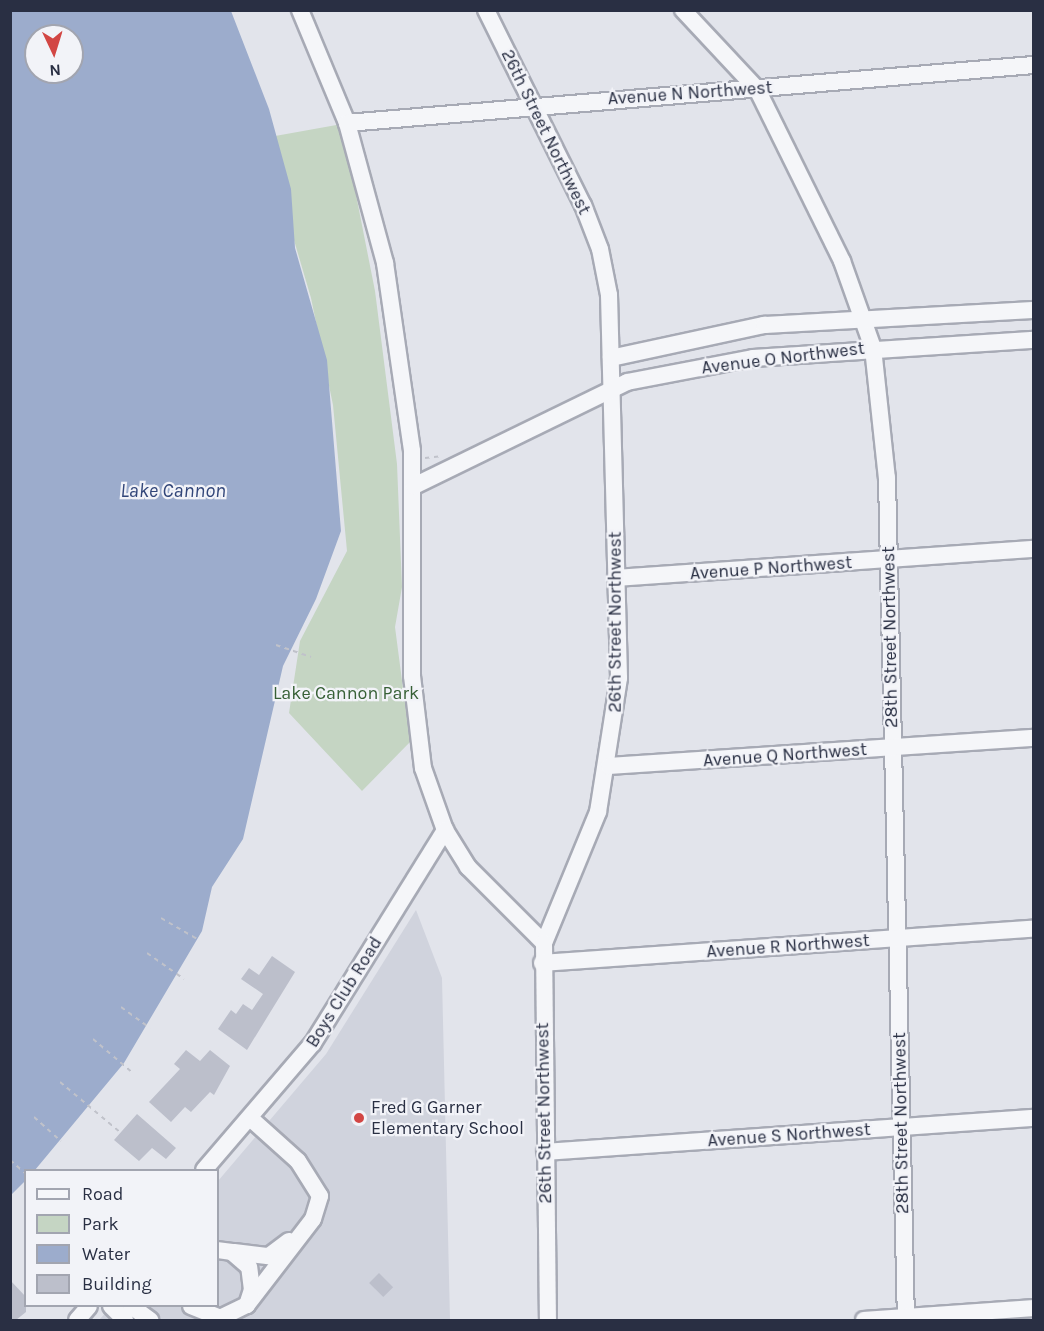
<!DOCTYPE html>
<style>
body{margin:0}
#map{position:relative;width:1044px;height:1331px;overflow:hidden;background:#e2e4eb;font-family:Karla,sans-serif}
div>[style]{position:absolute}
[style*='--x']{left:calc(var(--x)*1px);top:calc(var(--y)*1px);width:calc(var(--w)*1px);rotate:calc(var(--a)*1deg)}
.built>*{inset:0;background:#d0d3dd}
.green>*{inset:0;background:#c5d5c3}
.water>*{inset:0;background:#9caccc}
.building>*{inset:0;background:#bcbfcb;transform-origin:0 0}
.path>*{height:2px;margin-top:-1px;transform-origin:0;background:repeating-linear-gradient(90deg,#c0c2ca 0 4.5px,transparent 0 9px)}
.roads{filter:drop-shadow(2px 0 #a7aab5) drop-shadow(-2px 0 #a7aab5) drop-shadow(0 2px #a7aab5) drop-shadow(0 -2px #a7aab5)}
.minor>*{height:16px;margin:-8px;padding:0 8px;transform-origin:8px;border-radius:8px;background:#f5f6f9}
.dots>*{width:16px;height:16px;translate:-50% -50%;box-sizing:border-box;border:3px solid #f2f3f8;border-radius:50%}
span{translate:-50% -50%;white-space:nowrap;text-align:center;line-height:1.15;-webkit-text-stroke:4.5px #f2f3f8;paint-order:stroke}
.street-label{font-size:18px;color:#292f43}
.park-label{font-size:18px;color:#376036}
.poi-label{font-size:18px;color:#292f43}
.left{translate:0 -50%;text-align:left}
.water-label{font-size:20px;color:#324679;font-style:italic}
.frame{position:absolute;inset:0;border:12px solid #292f43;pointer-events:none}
.legend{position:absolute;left:24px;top:1169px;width:195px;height:138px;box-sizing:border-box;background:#f2f3f8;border:2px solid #a2a5b0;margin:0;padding:8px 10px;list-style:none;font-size:18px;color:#292f43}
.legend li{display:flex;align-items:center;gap:12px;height:30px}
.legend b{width:30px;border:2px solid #a2a5b0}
.north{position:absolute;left:24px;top:24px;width:60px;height:60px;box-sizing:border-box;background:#f2f3f8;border:2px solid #a2a5b0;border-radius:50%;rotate:176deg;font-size:16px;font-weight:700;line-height:24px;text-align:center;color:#292f43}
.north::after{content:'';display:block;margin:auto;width:21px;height:27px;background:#d24644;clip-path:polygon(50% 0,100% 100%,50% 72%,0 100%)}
</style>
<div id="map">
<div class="built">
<div style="clip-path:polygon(416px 910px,442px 978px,450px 1320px,99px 1320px,112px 1306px,218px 1306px,218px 1181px,326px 1054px)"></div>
</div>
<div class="green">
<div style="clip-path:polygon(342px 124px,375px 291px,397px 464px,402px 587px,395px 627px,410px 742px,362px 791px,289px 713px,300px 641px,347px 551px,333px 405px,311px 298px,264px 138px)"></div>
</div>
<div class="water">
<div style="clip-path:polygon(evenodd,11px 10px,231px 11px,269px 109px,291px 189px,295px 248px,327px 360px,341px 531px,316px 599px,283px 666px,243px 839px,212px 887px,202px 931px,124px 1063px,35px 1170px,26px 1170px,25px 1181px,11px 1195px,11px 10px,36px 36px,72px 36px,72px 72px,36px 72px,36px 36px)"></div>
</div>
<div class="building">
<div style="clip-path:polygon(272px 956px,295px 972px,247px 1050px,218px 1029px,231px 1010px,236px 1014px,243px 1004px,252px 1010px,263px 994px,241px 979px,249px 968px,259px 975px)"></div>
<div style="clip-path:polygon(186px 1050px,200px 1061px,210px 1050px,230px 1066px,214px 1095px,210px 1092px,191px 1112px,185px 1107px,171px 1122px,149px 1102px,180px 1069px,174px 1064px)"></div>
<div style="clip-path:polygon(137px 1114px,176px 1148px,166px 1159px,152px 1148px,139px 1161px,114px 1140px)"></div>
<div style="left:379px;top:1273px;width:20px;height:14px;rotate:45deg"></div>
<div style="clip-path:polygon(10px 1280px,26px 1297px,26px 1312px,16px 1320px,10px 1320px)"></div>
</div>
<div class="path">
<div style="--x:425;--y:458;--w:18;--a:-6"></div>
<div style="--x:276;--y:645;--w:37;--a:19"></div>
<div style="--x:161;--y:918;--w:44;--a:30.1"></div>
<div style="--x:147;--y:953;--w:45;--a:35.1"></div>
<div style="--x:121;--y:1007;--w:36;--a:36"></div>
<div style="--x:93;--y:1039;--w:52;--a:40.4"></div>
<div style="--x:60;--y:1082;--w:80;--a:39.9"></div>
<div style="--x:34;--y:1117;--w:36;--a:42"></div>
<div style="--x:10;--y:1160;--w:21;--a:41"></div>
</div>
<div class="roads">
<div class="minor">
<div style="--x:300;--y:10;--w:122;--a:67.4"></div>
<div style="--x:347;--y:123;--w:145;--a:74.8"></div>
<div style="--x:385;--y:263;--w:190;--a:81.8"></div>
<div style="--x:412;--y:451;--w:225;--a:90"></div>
<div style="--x:412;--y:676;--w:93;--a:83.2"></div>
<div style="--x:423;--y:768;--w:66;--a:70.5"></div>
<div style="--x:445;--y:830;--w:44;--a:58.1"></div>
<div style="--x:468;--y:867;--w:107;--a:45"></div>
<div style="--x:486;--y:10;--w:218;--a:63.6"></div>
<div style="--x:583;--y:205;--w:47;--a:68.9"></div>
<div style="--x:600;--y:249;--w:47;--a:78.9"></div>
<div style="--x:609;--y:295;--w:383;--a:88.5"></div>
<div style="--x:619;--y:678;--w:136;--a:98.9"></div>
<div style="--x:598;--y:812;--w:142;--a:112.4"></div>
<div style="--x:544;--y:943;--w:377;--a:89.4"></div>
<div style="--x:683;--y:10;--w:108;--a:46.9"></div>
<div style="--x:757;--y:89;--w:192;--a:63.7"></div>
<div style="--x:842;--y:261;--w:92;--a:70.4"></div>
<div style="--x:873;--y:348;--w:131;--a:83.9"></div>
<div style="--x:887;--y:478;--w:842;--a:88.71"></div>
<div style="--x:347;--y:123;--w:689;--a:-4.83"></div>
<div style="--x:611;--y:358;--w:157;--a:-12.2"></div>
<div style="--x:764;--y:325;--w:270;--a:-3.2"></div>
<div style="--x:414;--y:486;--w:237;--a:-26"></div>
<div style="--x:627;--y:382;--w:128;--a:-10.8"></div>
<div style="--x:753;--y:358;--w:282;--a:-3.7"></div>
<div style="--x:616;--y:578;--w:419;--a:-4"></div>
<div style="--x:609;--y:766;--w:426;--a:-3.8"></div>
<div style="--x:542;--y:963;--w:493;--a:-4"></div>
<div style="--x:545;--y:1152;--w:490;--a:-4"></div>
<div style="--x:204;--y:1170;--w:167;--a:-49.4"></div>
<div style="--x:313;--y:1043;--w:251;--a:-58.2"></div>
<div style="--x:234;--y:1252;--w:35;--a:7"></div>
<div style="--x:269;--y:1256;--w:25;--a:-37"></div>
<div style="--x:247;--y:1305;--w:108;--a:-52.5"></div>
<div style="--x:313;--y:1219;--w:24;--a:-73"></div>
<div style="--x:320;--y:1196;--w:41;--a:-122.2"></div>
<div style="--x:298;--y:1161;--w:64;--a:-138.1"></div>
<div style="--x:111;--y:1306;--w:20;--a:45"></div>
<div style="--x:131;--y:1306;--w:24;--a:36"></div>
<div style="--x:191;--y:1306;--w:31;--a:22"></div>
<div style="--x:220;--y:1318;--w:30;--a:-26"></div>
<div style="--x:247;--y:1305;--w:16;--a:-72"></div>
<div style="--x:252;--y:1290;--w:23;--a:-97"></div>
<div style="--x:249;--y:1267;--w:23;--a:-139"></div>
<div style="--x:232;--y:1252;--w:14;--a:-172"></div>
<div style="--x:77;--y:1320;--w:18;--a:-49"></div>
<div style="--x:864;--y:1320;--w:170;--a:-4"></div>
</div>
</div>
<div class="dots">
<div style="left:359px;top:1118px;background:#d24644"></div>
</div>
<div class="street-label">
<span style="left:690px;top:93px;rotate:-4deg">Avenue N Northwest</span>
<span style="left:546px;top:132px;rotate:64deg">26th Street Northwest</span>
<span style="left:783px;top:358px;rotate:-7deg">Avenue O Northwest</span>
<span style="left:771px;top:568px;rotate:-4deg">Avenue P Northwest</span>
<span style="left:615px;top:622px;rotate:-90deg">26th Street Northwest</span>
<span style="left:890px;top:637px;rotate:-91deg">28th Street Northwest</span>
<span style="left:785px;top:755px;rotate:-4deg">Avenue Q Northwest</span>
<span style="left:788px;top:946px;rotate:-4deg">Avenue R Northwest</span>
<span style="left:344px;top:992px;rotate:-58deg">Boys Club Road</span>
<span style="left:544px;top:1113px;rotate:-91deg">26th Street Northwest</span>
<span style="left:901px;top:1123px;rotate:-91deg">28th Street Northwest</span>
<span style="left:789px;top:1135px;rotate:-4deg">Avenue S Northwest</span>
</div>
<div class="park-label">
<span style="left:346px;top:693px">Lake Cannon Park</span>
</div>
<div class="poi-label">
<span class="left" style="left:371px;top:1118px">Fred G Garner<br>Elementary School</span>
</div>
<div class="water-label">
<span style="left:173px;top:490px">Lake Cannon</span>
</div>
<div class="frame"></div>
<ul class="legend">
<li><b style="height:8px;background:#f5f6f9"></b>Road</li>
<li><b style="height:16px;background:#c5d5c3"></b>Park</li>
<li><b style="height:16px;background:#9caccc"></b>Water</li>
<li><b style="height:16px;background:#bcbfcb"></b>Building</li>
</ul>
<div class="north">N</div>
</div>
